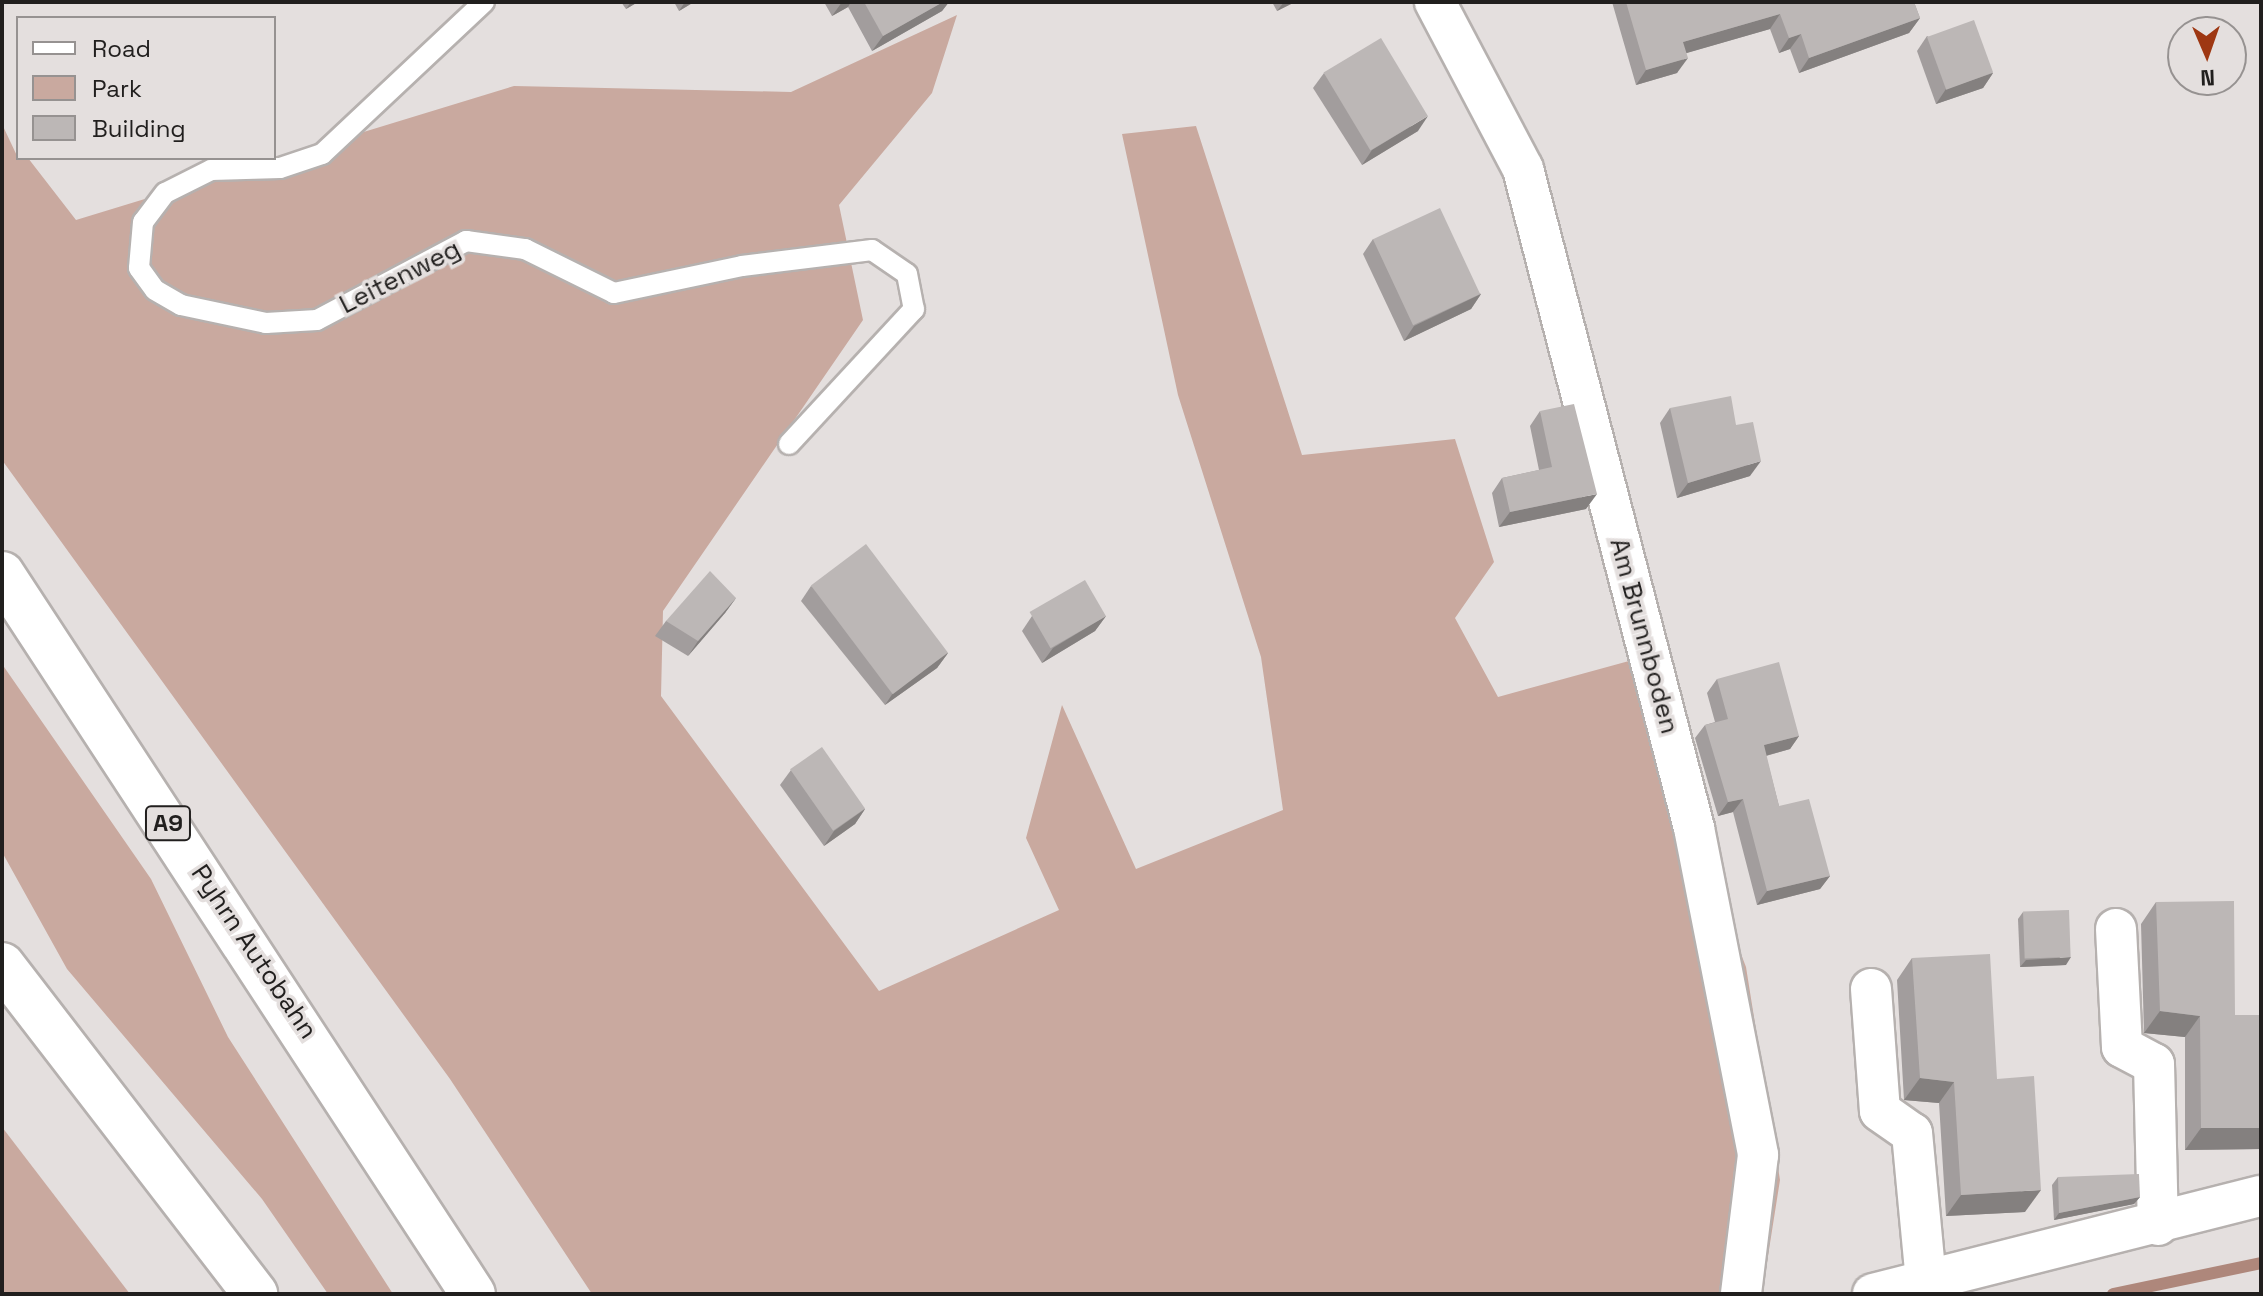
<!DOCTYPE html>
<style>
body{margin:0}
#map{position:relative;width:2263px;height:1296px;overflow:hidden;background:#e4dfde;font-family:"Space Grotesk",sans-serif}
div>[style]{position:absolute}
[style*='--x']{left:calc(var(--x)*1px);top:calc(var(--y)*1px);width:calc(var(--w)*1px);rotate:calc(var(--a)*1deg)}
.green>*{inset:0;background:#c9a99f}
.stream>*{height:12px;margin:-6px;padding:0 6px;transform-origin:6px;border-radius:6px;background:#ae877b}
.roads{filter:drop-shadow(2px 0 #b6b1af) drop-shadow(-2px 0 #b6b1af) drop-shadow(0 2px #b6b1af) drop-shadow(0 -2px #b6b1af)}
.lane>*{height:20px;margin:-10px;padding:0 10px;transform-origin:10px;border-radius:10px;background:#fff}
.street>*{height:40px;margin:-20px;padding:0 20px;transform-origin:20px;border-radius:20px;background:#fff}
.highway>*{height:44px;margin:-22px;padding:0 22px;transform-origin:22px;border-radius:22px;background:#fff}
.wall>*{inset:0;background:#a29d9d}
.shaded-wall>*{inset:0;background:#84807f}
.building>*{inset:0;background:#bcb7b6;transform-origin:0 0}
span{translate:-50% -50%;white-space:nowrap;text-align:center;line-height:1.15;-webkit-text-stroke:7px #e4dfde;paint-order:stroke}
.shield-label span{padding:2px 6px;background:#e4dfde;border:2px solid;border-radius:6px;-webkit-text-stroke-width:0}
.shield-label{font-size:24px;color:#211f1e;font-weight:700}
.street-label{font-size:26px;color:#211f1e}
.frame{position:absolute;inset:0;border:4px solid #211f1e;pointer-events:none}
.legend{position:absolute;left:16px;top:16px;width:260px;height:144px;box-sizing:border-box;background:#e4dfde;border:2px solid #969291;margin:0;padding:10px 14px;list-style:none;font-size:24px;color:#211f1e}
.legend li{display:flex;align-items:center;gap:16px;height:40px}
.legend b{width:40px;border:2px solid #969291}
.north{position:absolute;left:2167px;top:16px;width:80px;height:80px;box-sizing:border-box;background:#e4dfde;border:2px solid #969291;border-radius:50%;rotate:178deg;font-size:22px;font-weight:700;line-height:32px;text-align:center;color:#211f1e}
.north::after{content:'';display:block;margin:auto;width:28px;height:36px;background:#9e3712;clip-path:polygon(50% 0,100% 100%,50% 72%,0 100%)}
</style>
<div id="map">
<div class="green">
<div style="clip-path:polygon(957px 15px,932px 93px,839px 205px,863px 320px,663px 611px,661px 696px,879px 991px,1059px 910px,1026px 838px,1062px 705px,1136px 869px,1283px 810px,1261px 657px,1178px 395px,1122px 134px,1196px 126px,1302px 455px,1455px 439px,1494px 562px,1455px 618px,1498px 697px,1629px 661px,1746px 967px,1780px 1180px,1762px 1294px,592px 1294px,450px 1079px,2px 460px,2px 124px,18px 158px,28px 158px,76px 220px,514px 86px,791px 92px)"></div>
<div style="clip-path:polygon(2px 664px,151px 879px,228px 1037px,393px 1294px,328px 1294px,262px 1199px,67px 969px,2px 852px)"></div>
<div style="clip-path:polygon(2px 1127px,130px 1294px,2px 1294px)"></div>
</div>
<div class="stream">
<div style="--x:2113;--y:1294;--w:151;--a:-11.8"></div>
</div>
<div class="roads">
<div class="lane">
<div style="--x:484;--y:2;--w:222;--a:136.8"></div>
<div style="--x:322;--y:154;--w:44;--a:161.6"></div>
<div style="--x:280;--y:168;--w:69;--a:178.3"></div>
<div style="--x:211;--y:170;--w:51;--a:153.4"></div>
<div style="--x:165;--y:193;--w:36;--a:127"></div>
<div style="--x:143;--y:222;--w:46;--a:95"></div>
<div style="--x:139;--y:268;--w:27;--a:54"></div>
<div style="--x:155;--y:290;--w:30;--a:30"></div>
<div style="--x:181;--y:305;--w:87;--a:12"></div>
<div style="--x:266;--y:323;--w:51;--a:-3.4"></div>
<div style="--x:317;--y:320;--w:169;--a:-27.9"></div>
<div style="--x:466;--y:241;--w:60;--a:7.7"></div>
<div style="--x:525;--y:249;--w:99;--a:26.3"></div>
<div style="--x:614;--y:293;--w:131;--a:-11.9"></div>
<div style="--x:742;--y:266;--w:131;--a:-7"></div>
<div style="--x:872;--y:250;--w:42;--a:34.4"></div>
<div style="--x:907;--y:274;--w:36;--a:79"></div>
<div style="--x:914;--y:309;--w:184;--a:132.8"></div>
</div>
<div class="street">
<div style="--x:1435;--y:2;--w:189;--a:62.2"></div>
<div style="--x:1523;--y:169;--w:681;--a:75.45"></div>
<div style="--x:1694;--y:828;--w:333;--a:78.9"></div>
<div style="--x:1758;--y:1155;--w:140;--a:97"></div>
<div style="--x:2116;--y:929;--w:118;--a:87.1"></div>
<div style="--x:2122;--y:1047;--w:36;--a:28"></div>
<div style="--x:2154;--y:1064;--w:161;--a:88.6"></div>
<div style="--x:1871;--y:989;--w:122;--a:85.8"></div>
<div style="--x:1880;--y:1111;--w:39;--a:35"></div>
<div style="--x:1912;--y:1133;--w:150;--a:84.6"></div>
<div style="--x:1873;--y:1294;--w:400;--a:-14.2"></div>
</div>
<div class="highway">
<div style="--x:2;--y:574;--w:860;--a:56.81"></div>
<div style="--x:2;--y:965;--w:415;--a:52.4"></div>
</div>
</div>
<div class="wall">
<div style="clip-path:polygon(621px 2px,638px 2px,626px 9px)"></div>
<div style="clip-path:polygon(674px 2px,694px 2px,679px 11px)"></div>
<div style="clip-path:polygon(824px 2px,949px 2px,942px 11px,872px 51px,848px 7px,832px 16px)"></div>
<div style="clip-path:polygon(1272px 2px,1295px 2px,1277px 11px)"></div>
<div style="clip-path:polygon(1612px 2px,1914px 2px,1920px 18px,1909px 33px,1799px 73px,1790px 49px,1779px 53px,1770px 29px,1686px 53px,1677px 73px,1636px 85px)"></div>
<div style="clip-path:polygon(1927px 36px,1993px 73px,1983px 88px,1936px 104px,1917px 51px)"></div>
<div style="clip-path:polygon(1324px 73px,1418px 131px,1362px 165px,1313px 88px)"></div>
<div style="clip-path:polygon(1373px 239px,1481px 294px,1471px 309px,1404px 341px,1363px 254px)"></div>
<div style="clip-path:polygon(1670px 408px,1736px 425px,1750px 476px,1677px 498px,1660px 423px)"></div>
<div style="clip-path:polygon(1540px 411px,1586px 509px,1499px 527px,1492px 493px,1502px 478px,1539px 470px,1530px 426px)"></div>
<div style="clip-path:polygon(811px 586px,948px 653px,937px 668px,885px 705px,801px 601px)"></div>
<div style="clip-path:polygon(736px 598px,725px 613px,688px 656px,655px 636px,666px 621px)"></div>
<div style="clip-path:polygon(1032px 616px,1106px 616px,1095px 631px,1042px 663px,1022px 631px)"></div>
<div style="clip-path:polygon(1717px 679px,1799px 736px,1790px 749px,1766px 756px,1779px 806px,1830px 876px,1820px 889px,1757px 905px,1733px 812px,1718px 816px,1695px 738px,1705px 725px,1715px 722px,1707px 693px)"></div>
<div style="clip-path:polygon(791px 770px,865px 809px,855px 824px,824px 846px,780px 785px)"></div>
<div style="clip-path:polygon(2156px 902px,2235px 1015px,2261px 1149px,2185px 1150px,2185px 1037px,2144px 1033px,2141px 924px)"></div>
<div style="clip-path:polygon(2023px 912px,2066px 965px,2020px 967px,2018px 919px)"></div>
<div style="clip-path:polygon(1912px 958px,1997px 1079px,2025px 1212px,1946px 1216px,1939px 1103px,1904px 1100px,1897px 980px)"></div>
<div style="clip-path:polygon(2058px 1177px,2140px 1197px,2134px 1204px,2054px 1220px,2052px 1185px)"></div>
</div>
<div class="shaded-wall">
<div style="clip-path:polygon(631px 2px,638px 2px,626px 9px)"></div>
<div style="clip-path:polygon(685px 2px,694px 2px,679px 11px)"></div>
<div style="clip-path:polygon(842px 2px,851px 2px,848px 7px,832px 16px)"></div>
<div style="clip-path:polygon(943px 2px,949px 2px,942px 11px,872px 51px,883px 36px)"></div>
<div style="clip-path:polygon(1284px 2px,1295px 2px,1277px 11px)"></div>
<div style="clip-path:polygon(1780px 14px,1770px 29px,1673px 57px,1683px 42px)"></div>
<div style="clip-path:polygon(1920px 18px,1909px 33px,1799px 73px,1809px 58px)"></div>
<div style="clip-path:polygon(1801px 34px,1790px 49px,1779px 53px,1789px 38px)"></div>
<div style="clip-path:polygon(1688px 58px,1677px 73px,1636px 85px,1646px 70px)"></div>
<div style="clip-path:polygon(1993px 73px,1983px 88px,1936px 104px,1946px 89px)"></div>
<div style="clip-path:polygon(1428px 116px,1418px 131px,1362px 165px,1372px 150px)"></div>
<div style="clip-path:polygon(1481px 294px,1471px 309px,1404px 341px,1414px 326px)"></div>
<div style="clip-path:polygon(1761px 461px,1750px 476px,1677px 498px,1688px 483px)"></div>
<div style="clip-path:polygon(1597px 494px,1586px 509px,1499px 527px,1510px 512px)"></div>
<div style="clip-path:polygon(736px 598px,725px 613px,688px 656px,698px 641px)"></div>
<div style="clip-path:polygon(1106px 616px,1095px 631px,1042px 663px,1053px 648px)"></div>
<div style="clip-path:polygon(948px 653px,937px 668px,885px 705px,895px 690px)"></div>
<div style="clip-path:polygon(1799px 736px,1790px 749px,1754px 759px,1764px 745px)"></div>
<div style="clip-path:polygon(1743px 799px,1733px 812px,1718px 816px,1728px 802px)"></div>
<div style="clip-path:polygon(865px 809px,855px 824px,824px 846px,834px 831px)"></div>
<div style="clip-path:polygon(1830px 876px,1820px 889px,1757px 905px,1767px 891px)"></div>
<div style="clip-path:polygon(2071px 957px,2066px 965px,2020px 967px,2026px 960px)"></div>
<div style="clip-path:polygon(2160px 1011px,2200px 1016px,2185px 1037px,2144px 1033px)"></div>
<div style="clip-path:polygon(1920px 1078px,1954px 1082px,1939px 1103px,1904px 1100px)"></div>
<div style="clip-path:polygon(2201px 1128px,2261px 1128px,2261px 1149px,2185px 1150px)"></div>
<div style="clip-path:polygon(2041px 1190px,2025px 1212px,1946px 1216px,1961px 1195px)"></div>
<div style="clip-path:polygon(2140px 1197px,2134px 1204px,2054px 1220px,2059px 1213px)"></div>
</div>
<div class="building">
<div style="clip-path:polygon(864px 2px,943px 2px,883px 36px)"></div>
<div style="clip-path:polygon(1626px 2px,1914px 2px,1920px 18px,1809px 58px,1801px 34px,1789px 38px,1780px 14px,1683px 42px,1688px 58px,1646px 70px)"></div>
<div style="left:1974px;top:20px;width:56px;height:50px;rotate:70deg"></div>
<div style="left:1381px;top:38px;width:91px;height:67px;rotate:59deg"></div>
<div style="left:1440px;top:208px;width:95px;height:74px;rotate:65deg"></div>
<div style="clip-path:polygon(1731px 396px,1736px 425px,1753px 422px,1761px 461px,1688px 483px,1670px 408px)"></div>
<div style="clip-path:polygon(1574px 404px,1597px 494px,1510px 512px,1502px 478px,1552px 467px,1540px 411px)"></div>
<div style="left:866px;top:544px;width:136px;height:69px;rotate:53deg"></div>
<div style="clip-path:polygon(710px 571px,736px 598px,698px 641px,666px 621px)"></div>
<div style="left:1085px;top:580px;width:42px;height:64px;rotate:60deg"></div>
<div style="clip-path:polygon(1779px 662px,1799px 736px,1764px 745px,1779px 806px,1809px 799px,1830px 876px,1767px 891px,1743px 799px,1728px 802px,1705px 725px,1728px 719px,1717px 679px)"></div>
<div style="left:822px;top:747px;width:75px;height:39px;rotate:55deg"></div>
<div style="clip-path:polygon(2234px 901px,2235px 1015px,2261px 1015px,2261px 1128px,2201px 1128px,2200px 1016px,2160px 1011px,2156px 902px)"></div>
<div style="left:2069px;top:910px;width:47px;height:46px;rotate:88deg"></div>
<div style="clip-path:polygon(1990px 954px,1997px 1079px,2034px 1076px,2041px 1190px,1961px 1195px,1954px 1082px,1920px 1078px,1912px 958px)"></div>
<div style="clip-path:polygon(2139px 1174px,2140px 1197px,2059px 1213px,2058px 1177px)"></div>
</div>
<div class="shield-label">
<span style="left:168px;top:823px">A9</span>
</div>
<div class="street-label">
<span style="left:400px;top:277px;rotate:-27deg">Leitenweg</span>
<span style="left:1644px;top:636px;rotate:75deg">Am Brunnboden</span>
<span style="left:254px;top:952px;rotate:56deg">Pyhrn Autobahn</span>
</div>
<div class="frame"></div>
<ul class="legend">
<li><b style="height:10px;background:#fff"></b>Road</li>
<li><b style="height:22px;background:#c9a99f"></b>Park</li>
<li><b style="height:22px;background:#bcb7b6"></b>Building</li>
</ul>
<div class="north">N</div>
</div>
